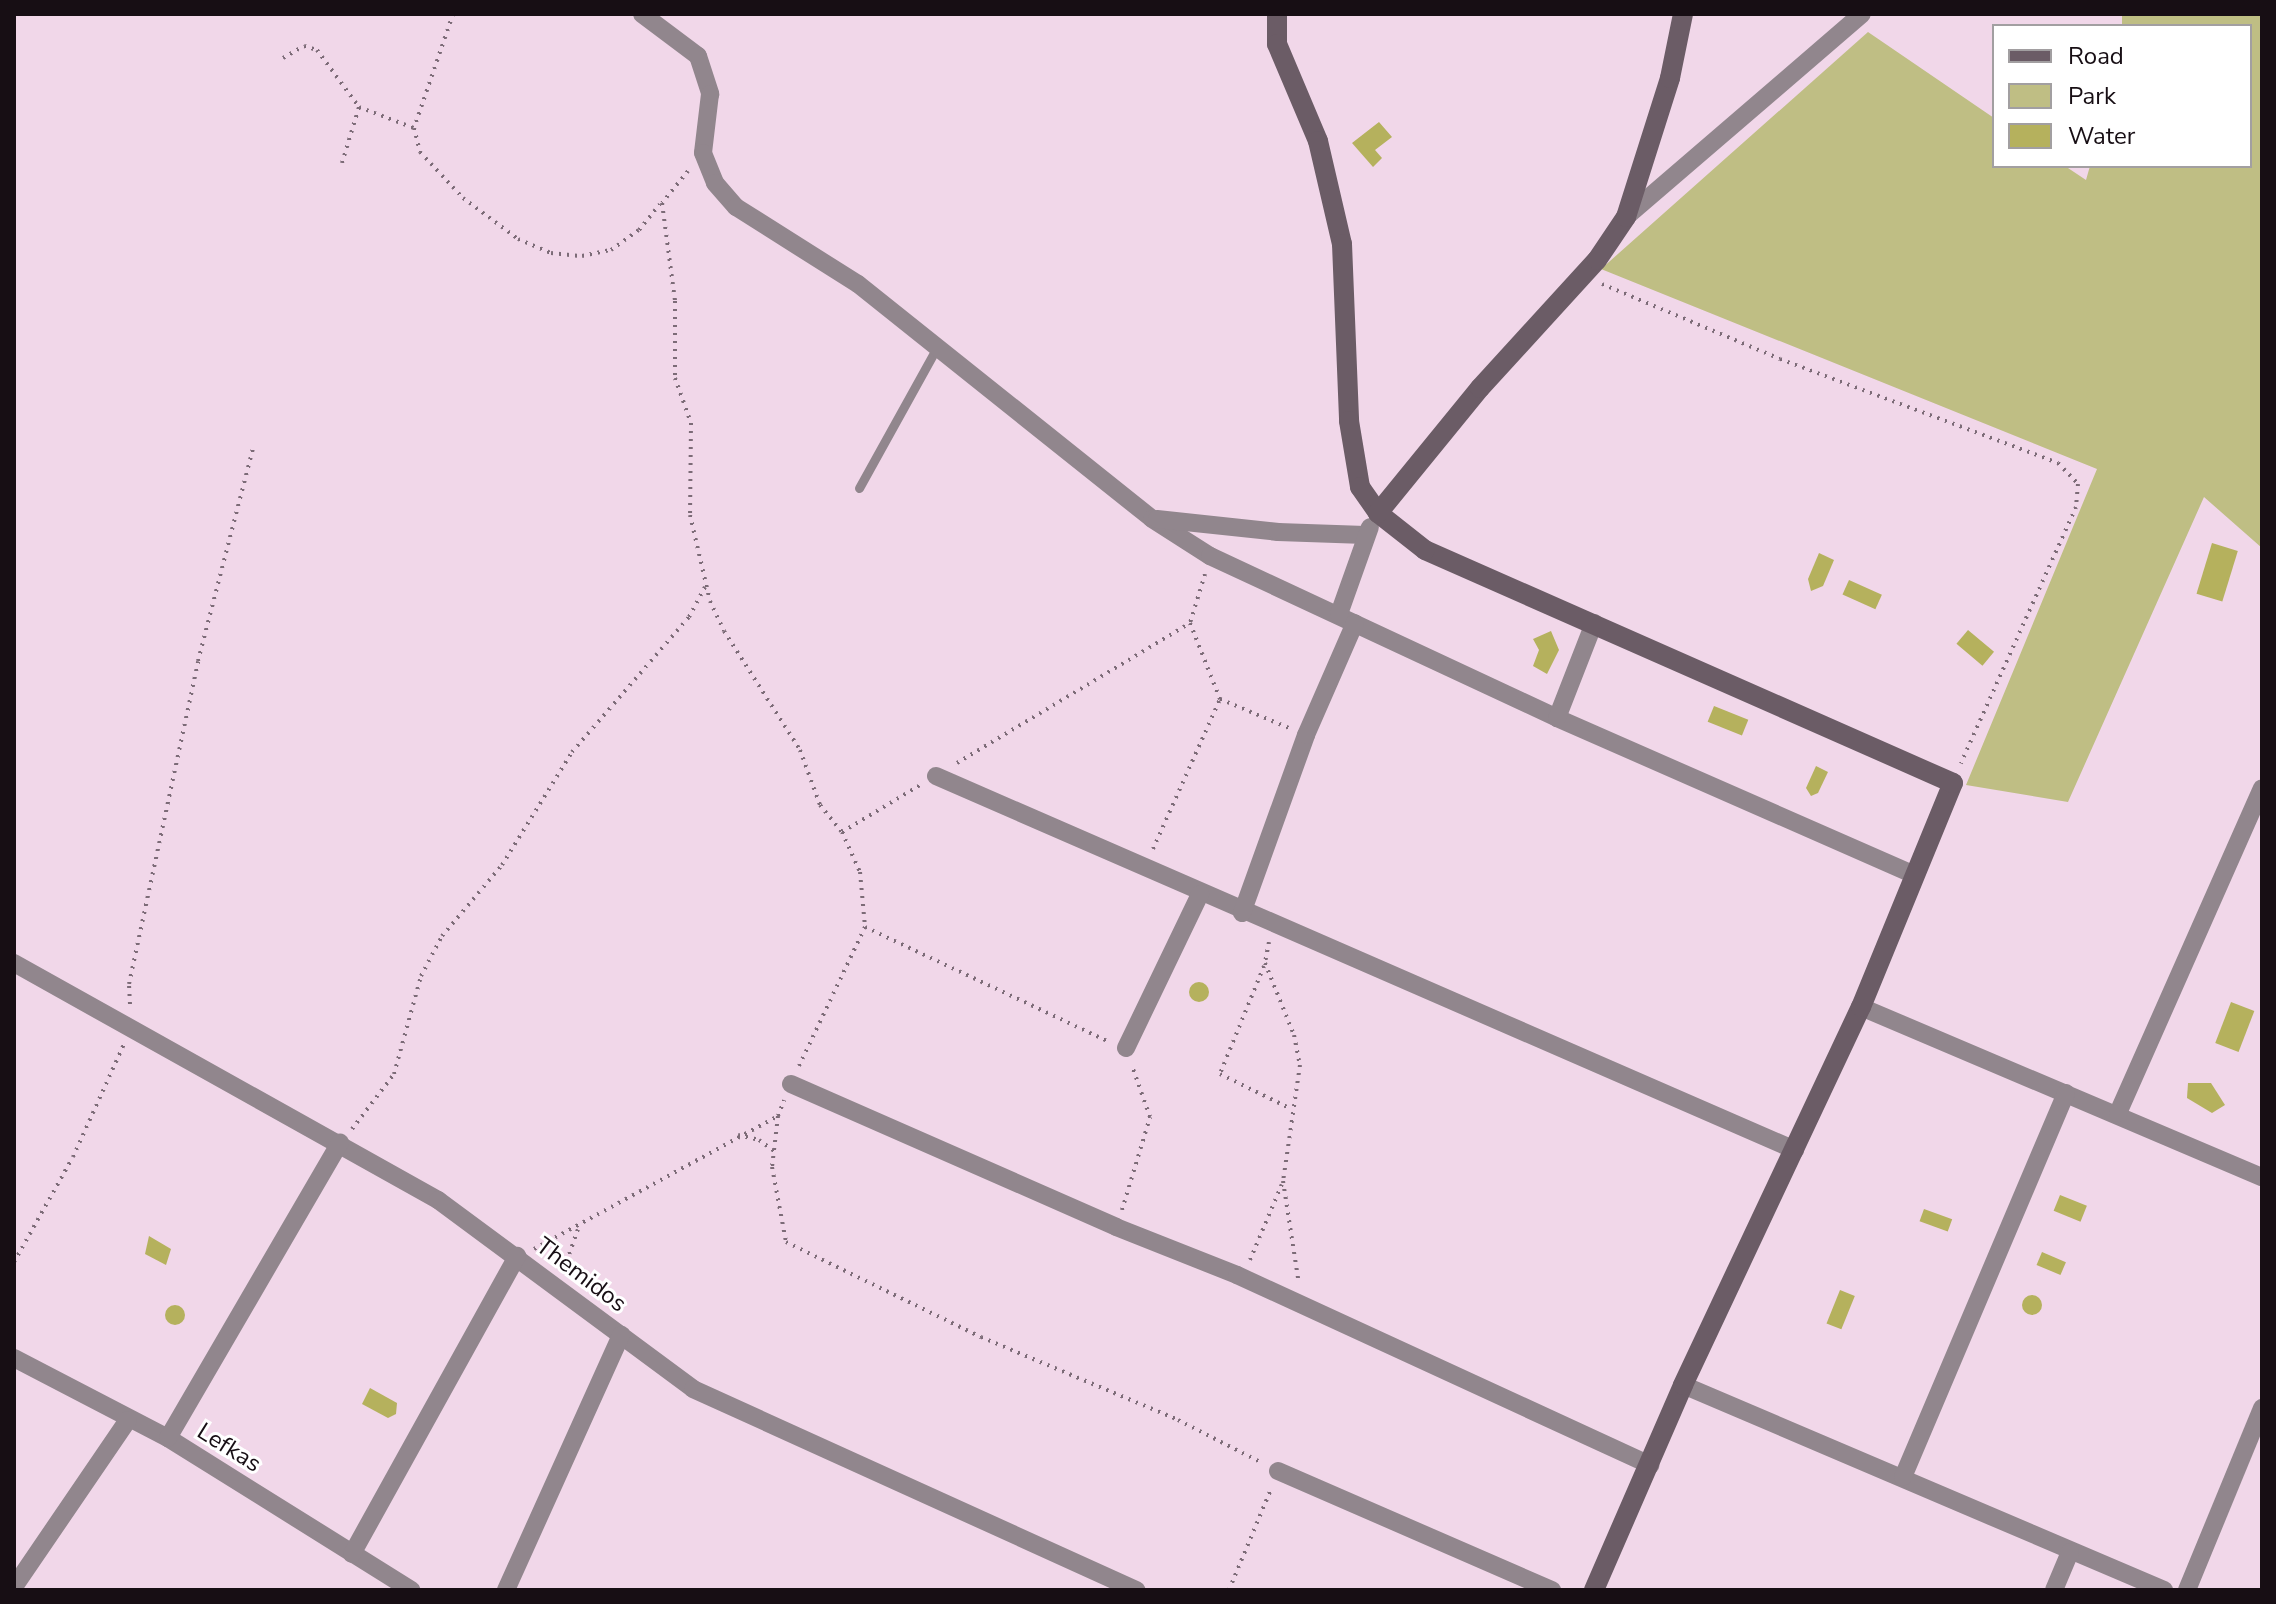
<!DOCTYPE html>
<style>
body{margin:0}
#map{position:relative;width:2276px;height:1604px;overflow:hidden;background:#f1d7e9;font-family:"Nunito Sans",sans-serif}
div>[style]{position:absolute}
[style*='--x']{left:calc(var(--x)*1px);top:calc(var(--y)*1px);width:calc(var(--w)*1px);rotate:calc(var(--a)*1deg)}
.green>*{inset:0;background:#bfbe84}
.water>*{inset:0;background:#b5b15d;transform-origin:0 0}
.round{border-radius:50%}
.path>*{height:4px;margin-top:-2px;transform-origin:0;background:repeating-linear-gradient(90deg,#7c6b77 0 2px,transparent 0 8px)}
.lane>*{height:9px;margin:-4.5px;padding:0 4.5px;transform-origin:4.5px;border-radius:4.5px;background:#91868d}
.street>*{height:18px;margin:-9px;padding:0 9px;transform-origin:9px;border-radius:9px;background:#91868d}
.secondary>*{height:20px;margin:-10px;padding:0 10px;transform-origin:10px;border-radius:10px;background:#6b5c66}
span{translate:-50% -50%;white-space:nowrap;text-align:center;line-height:1.15;-webkit-text-stroke:6px #fff;paint-order:stroke}
.street-label{font-size:24px;color:#170e14}
.frame{position:absolute;inset:0;border:16px solid #170e14;pointer-events:none}
.legend{position:absolute;left:1992px;top:24px;width:260px;height:144px;box-sizing:border-box;background:#fff;border:2px solid #a29fa1;margin:0;padding:10px 14px;list-style:none;font-size:24px;color:#170e14}
.legend li{display:flex;align-items:center;gap:16px;height:40px}
.legend b{width:40px;border:2px solid #a29fa1}
</style>
<div id="map">
<div class="green">
<div style="clip-path:polygon(2122px 14px,2262px 14px,2262px 548px,2204px 497px,2068px 802px,1966px 785px,2097px 469px,1601px 269px,1868px 32px,1994px 118px,1994px 166px,2065px 166px,2086px 180px,2090px 166px,2250px 166px,2250px 26px,2122px 26px)"></div>
</div>
<div class="water">
<div style="clip-path:polygon(1379px 122px,1392px 137px,1375px 150px,1382px 158px,1373px 167px,1352px 143px)"></div>
<div style="left:2212px;top:543px;width:27px;height:53px;rotate:17deg"></div>
<div style="clip-path:polygon(1819px 553px,1834px 560px,1823px 586px,1811px 591px,1808px 579px)"></div>
<div style="left:1849px;top:580px;width:36px;height:16px;rotate:24deg"></div>
<div style="left:1968px;top:630px;width:34px;height:18px;rotate:40deg"></div>
<div style="clip-path:polygon(1551px 631px,1559px 650px,1547px 674px,1533px 666px,1539px 650px,1533px 639px)"></div>
<div style="left:1714px;top:706px;width:37px;height:17px;rotate:22deg"></div>
<div style="clip-path:polygon(1816px 766px,1828px 772px,1818px 793px,1811px 796px,1806px 788px)"></div>
<div class="round" style="left:1189px;top:982px;width:20px;height:20px"></div>
<div style="left:2231px;top:1002px;width:25px;height:44px;rotate:21deg"></div>
<div style="clip-path:polygon(2188px 1083px,2211px 1083px,2225px 1105px,2212px 1113px,2187px 1098px)"></div>
<div style="left:2060px;top:1195px;width:29px;height:17px;rotate:22deg"></div>
<div style="left:1924px;top:1209px;width:30px;height:13px;rotate:20deg"></div>
<div style="clip-path:polygon(149px 1236px,171px 1249px,166px 1265px,145px 1254px)"></div>
<div style="left:2042px;top:1252px;width:26px;height:14px;rotate:23deg"></div>
<div style="left:1840px;top:1290px;width:16px;height:36px;rotate:22deg"></div>
<div class="round" style="left:2022px;top:1295px;width:20px;height:20px"></div>
<div class="round" style="left:165px;top:1305px;width:20px;height:20px"></div>
<div style="clip-path:polygon(370px 1388px,397px 1403px,396px 1414px,388px 1418px,362px 1404px)"></div>
</div>
<div class="path">
<div style="--x:453;--y:14;--w:120;--a:108.9"></div>
<div style="--x:414;--y:128;--w:25;--a:76"></div>
<div style="--x:420;--y:152;--w:63;--a:46.9"></div>
<div style="--x:463;--y:198;--w:69;--a:36.7"></div>
<div style="--x:518;--y:239;--w:36;--a:23"></div>
<div style="--x:551;--y:253;--w:31;--a:6"></div>
<div style="--x:582;--y:256;--w:30;--a:-12"></div>
<div style="--x:611;--y:250;--w:34;--a:-36"></div>
<div style="--x:639;--y:230;--w:33;--a:-51"></div>
<div style="--x:283;--y:58;--w:24;--a:-30"></div>
<div style="--x:304;--y:46;--w:14;--a:17"></div>
<div style="--x:317;--y:50;--w:71;--a:53.6"></div>
<div style="--x:359;--y:107;--w:59;--a:20.9"></div>
<div style="--x:342;--y:163;--w:59;--a:-73.1"></div>
<div style="--x:688;--y:171;--w:41;--a:129.1"></div>
<div style="--x:662;--y:203;--w:99;--a:82.4"></div>
<div style="--x:675;--y:301;--w:77;--a:90"></div>
<div style="--x:675;--y:378;--w:48;--a:70.4"></div>
<div style="--x:691;--y:423;--w:92;--a:90.6"></div>
<div style="--x:690;--y:515;--w:88;--a:76.9"></div>
<div style="--x:710;--y:601;--w:33;--a:65"></div>
<div style="--x:724;--y:631;--w:141;--a:57.4"></div>
<div style="--x:800;--y:750;--w:59;--a:70"></div>
<div style="--x:820;--y:805;--w:35;--a:51"></div>
<div style="--x:842;--y:832;--w:44;--a:65.8"></div>
<div style="--x:860;--y:872;--w:55;--a:84.8"></div>
<div style="--x:1602;--y:284;--w:193;--a:22.8"></div>
<div style="--x:1780;--y:359;--w:297;--a:20.5"></div>
<div style="--x:2058;--y:463;--w:29;--a:46"></div>
<div style="--x:2078;--y:484;--w:23;--a:95"></div>
<div style="--x:2076;--y:507;--w:281;--a:114.2"></div>
<div style="--x:1205;--y:574;--w:51;--a:107"></div>
<div style="--x:1190;--y:623;--w:82;--a:68.5"></div>
<div style="--x:957;--y:763;--w:272;--a:-31"></div>
<div style="--x:842;--y:832;--w:93;--a:-31"></div>
<div style="--x:1153;--y:849;--w:164;--a:-65.9"></div>
<div style="--x:1220;--y:699;--w:75;--a:22.8"></div>
<div style="--x:1269;--y:942;--w:21;--a:101"></div>
<div style="--x:1265;--y:963;--w:78;--a:68.1"></div>
<div style="--x:1294;--y:1035;--w:31;--a:79"></div>
<div style="--x:1300;--y:1065;--w:117;--a:98.3"></div>
<div style="--x:1283;--y:1181;--w:104;--a:81.2"></div>
<div style="--x:1264;--y:966;--w:117;--a:112.2"></div>
<div style="--x:1220;--y:1074;--w:79;--a:26.2"></div>
<div style="--x:130;--y:1004;--w:20;--a:-93"></div>
<div style="--x:129;--y:984;--w:330;--a:-77.9"></div>
<div style="--x:198;--y:661;--w:219;--a:-75.5"></div>
<div style="--x:799;--y:1066;--w:154;--a:-64.6"></div>
<div style="--x:865;--y:927;--w:270;--a:25.2"></div>
<div style="--x:778;--y:1116;--w:51;--a:96.7"></div>
<div style="--x:772;--y:1167;--w:76;--a:79.4"></div>
<div style="--x:786;--y:1242;--w:217;--a:26"></div>
<div style="--x:981;--y:1337;--w:214;--a:22.8"></div>
<div style="--x:1178;--y:1420;--w:94;--a:27.1"></div>
<div style="--x:352;--y:1129;--w:69;--a:-52.6"></div>
<div style="--x:394;--y:1074;--w:102;--a:-74.6"></div>
<div style="--x:421;--y:976;--w:45;--a:-62.3"></div>
<div style="--x:442;--y:936;--w:93;--a:-49.8"></div>
<div style="--x:502;--y:865;--w:133;--a:-58.2"></div>
<div style="--x:572;--y:752;--w:179;--a:-49.1"></div>
<div style="--x:689;--y:617;--w:34;--a:-62"></div>
<div style="--x:738;--y:1135;--w:22;--a:13"></div>
<div style="--x:759;--y:1140;--w:19;--a:36"></div>
<div style="--x:1122;--y:1210;--w:97;--a:-73.2"></div>
<div style="--x:1150;--y:1117;--w:54;--a:-109.4"></div>
<div style="--x:534;--y:1249;--w:278;--a:-28.6"></div>
<div style="--x:778;--y:1116;--w:17;--a:-69"></div>
<div style="--x:1250;--y:1260;--w:82;--a:-67.2"></div>
<div style="--x:14;--y:1262;--w:120;--a:-60.7"></div>
<div style="--x:73;--y:1157;--w:124;--a:-65.7"></div>
<div style="--x:564;--y:1269;--w:42;--a:-70.7"></div>
<div style="--x:1229;--y:1590;--w:109;--a:-67.4"></div>
</div>
<div class="lane">
<div style="--x:859;--y:488;--w:161;--a:-61"></div>
</div>
<div class="street">
<div style="--x:642;--y:14;--w:70;--a:36.9"></div>
<div style="--x:698;--y:56;--w:40;--a:72"></div>
<div style="--x:710;--y:94;--w:59;--a:96.8"></div>
<div style="--x:703;--y:153;--w:32;--a:68"></div>
<div style="--x:715;--y:183;--w:32;--a:49"></div>
<div style="--x:736;--y:207;--w:144;--a:32.3"></div>
<div style="--x:858;--y:284;--w:376;--a:38.6"></div>
<div style="--x:1152;--y:519;--w:69;--a:32.5"></div>
<div style="--x:1210;--y:556;--w:383;--a:25"></div>
<div style="--x:1557;--y:718;--w:390;--a:23.7"></div>
<div style="--x:1626;--y:217;--w:311;--a:-40.7"></div>
<div style="--x:1157;--y:519;--w:122;--a:6.1"></div>
<div style="--x:1278;--y:532;--w:87;--a:2"></div>
<div style="--x:1339;--y:614;--w:92;--a:-70.4"></div>
<div style="--x:1557;--y:718;--w:102;--a:-68.7"></div>
<div style="--x:936;--y:776;--w:937;--a:23.53"></div>
<div style="--x:1242;--y:913;--w:189;--a:-70.2"></div>
<div style="--x:1306;--y:735;--w:122;--a:-66.4"></div>
<div style="--x:14;--y:963;--w:486;--a:29.2"></div>
<div style="--x:438;--y:1200;--w:317;--a:36.5"></div>
<div style="--x:693;--y:1389;--w:487;--a:24.4"></div>
<div style="--x:1861;--y:1007;--w:436;--a:23"></div>
<div style="--x:1126;--y:1048;--w:171;--a:-64.3"></div>
<div style="--x:791;--y:1084;--w:355;--a:23.7"></div>
<div style="--x:1116;--y:1227;--w:130;--a:21.6"></div>
<div style="--x:1237;--y:1275;--w:455;--a:24.7"></div>
<div style="--x:2118;--y:1113;--w:355;--a:-66.1"></div>
<div style="--x:14;--y:1358;--w:174;--a:27.5"></div>
<div style="--x:168;--y:1438;--w:287;--a:32"></div>
<div style="--x:1683;--y:1385;--w:523;--a:23.08"></div>
<div style="--x:168;--y:1438;--w:342;--a:-59.8"></div>
<div style="--x:1278;--y:1471;--w:299;--a:23.5"></div>
<div style="--x:1903;--y:1477;--w:417;--a:-67"></div>
<div style="--x:352;--y:1554;--w:341;--a:-61"></div>
<div style="--x:14;--y:1587;--w:202;--a:-55.7"></div>
<div style="--x:506;--y:1590;--w:280;--a:-65.7"></div>
<div style="--x:2054;--y:1590;--w:41;--a:-67.2"></div>
<div style="--x:2187;--y:1590;--w:197;--a:-67.6"></div>
</div>
<div class="secondary">
<div style="--x:1277;--y:14;--w:30;--a:90"></div>
<div style="--x:1277;--y:44;--w:105;--a:67.1"></div>
<div style="--x:1318;--y:141;--w:106;--a:76.9"></div>
<div style="--x:1342;--y:244;--w:177;--a:87.7"></div>
<div style="--x:1349;--y:421;--w:67;--a:80.5"></div>
<div style="--x:1360;--y:487;--w:32;--a:55"></div>
<div style="--x:1594;--y:1590;--w:223;--a:-66.5"></div>
<div style="--x:1683;--y:1385;--w:418;--a:-64.8"></div>
<div style="--x:1861;--y:1007;--w:242;--a:-67.7"></div>
<div style="--x:1953;--y:783;--w:577;--a:-156.19"></div>
<div style="--x:1425;--y:550;--w:60;--a:-141.8"></div>
<div style="--x:1378;--y:513;--w:161;--a:-50.8"></div>
<div style="--x:1480;--y:388;--w:173;--a:-47.6"></div>
<div style="--x:1597;--y:260;--w:52;--a:-56"></div>
<div style="--x:1626;--y:217;--w:146;--a:-72.4"></div>
<div style="--x:1670;--y:78;--w:65;--a:-78.5"></div>
</div>
<div class="street-label">
<span style="left:581px;top:1275px;rotate:37deg">Themidos</span>
<span style="left:229px;top:1448px;rotate:32deg">Lefkas</span>
</div>
<div class="frame"></div>
<ul class="legend">
<li><b style="height:10px;background:#6b5c66"></b>Road</li>
<li><b style="height:22px;background:#bfbe84"></b>Park</li>
<li><b style="height:22px;background:#b5b15d"></b>Water</li>
</ul>
</div>
